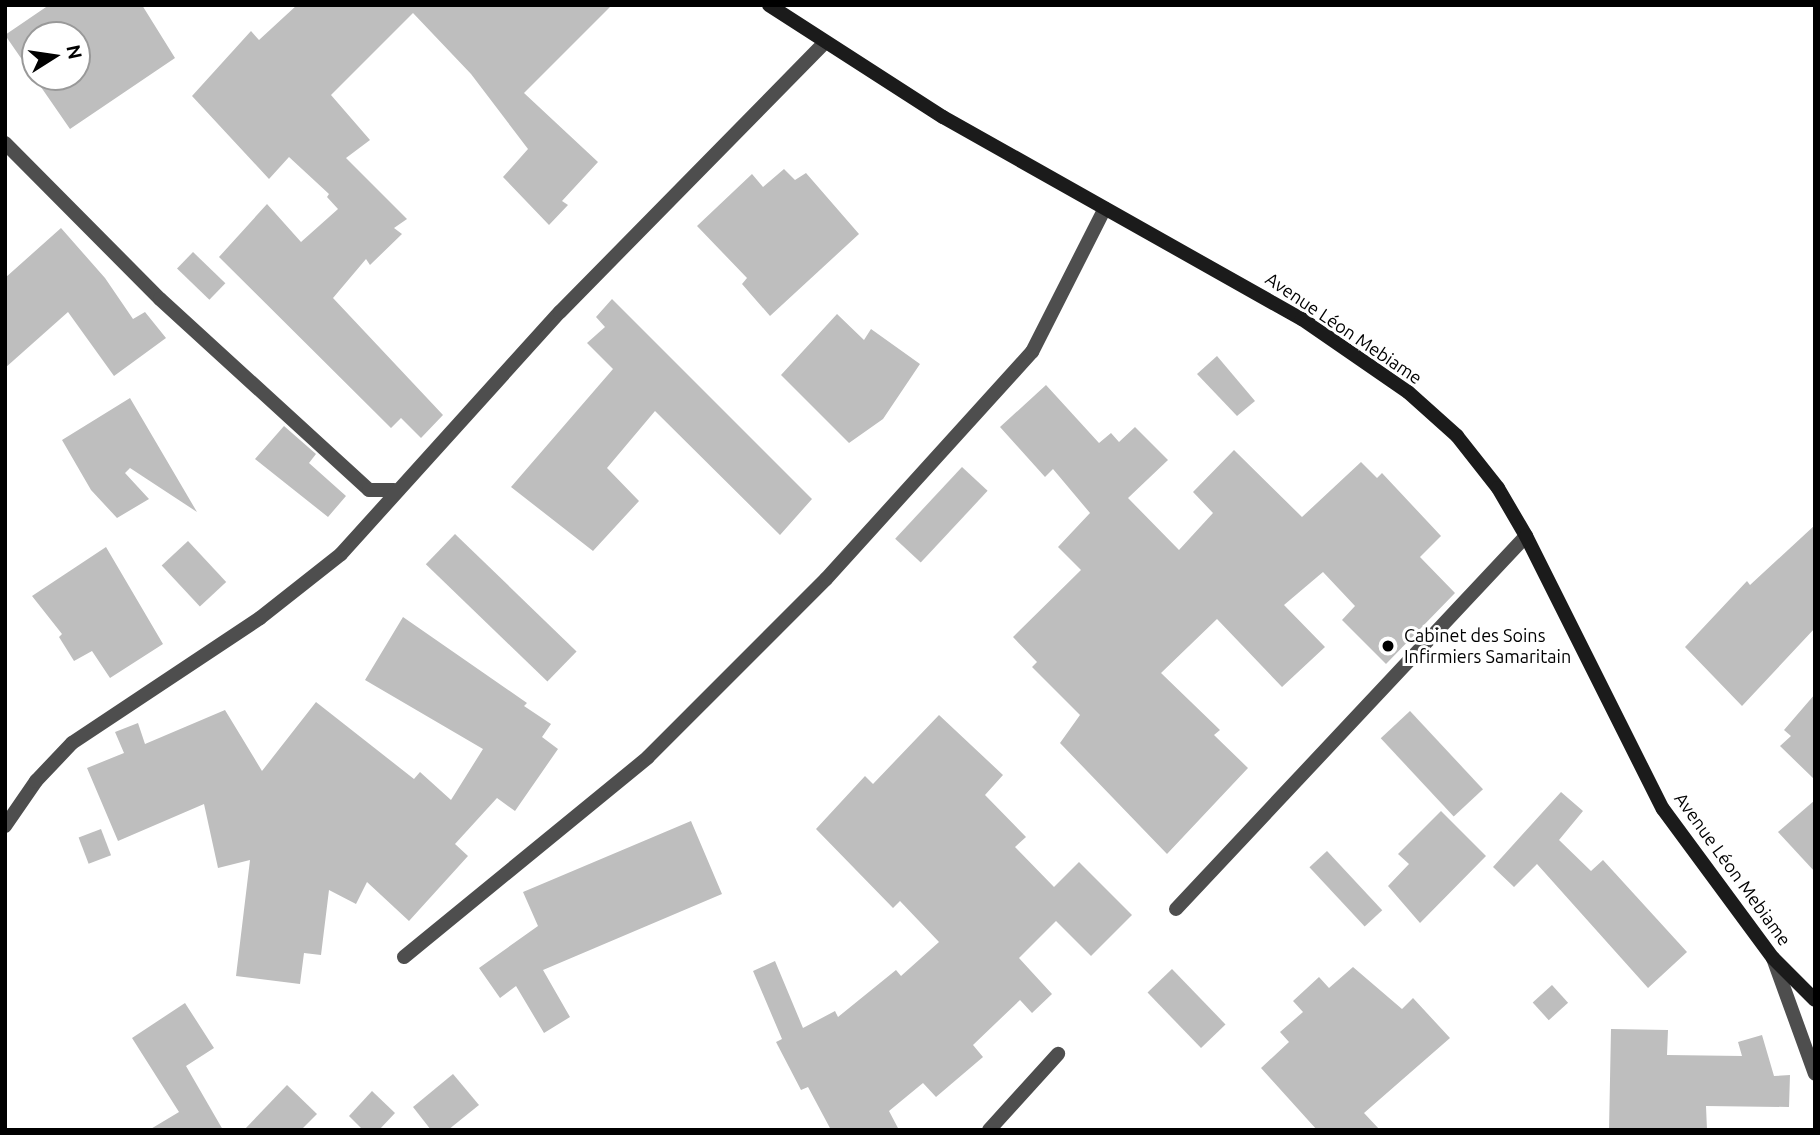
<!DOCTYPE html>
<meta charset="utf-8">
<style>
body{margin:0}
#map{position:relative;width:1820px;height:1135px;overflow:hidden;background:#fff;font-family:Ubuntu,sans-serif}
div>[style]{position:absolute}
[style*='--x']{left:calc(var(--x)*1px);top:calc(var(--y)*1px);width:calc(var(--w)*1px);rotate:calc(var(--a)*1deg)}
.building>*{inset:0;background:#bebebe;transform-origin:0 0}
.street>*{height:14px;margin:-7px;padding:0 7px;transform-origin:7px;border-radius:7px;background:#4e4e4e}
.secondary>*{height:14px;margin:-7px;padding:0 7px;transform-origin:7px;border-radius:7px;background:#1b1b1b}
.dots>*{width:19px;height:19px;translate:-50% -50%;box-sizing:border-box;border:4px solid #fff;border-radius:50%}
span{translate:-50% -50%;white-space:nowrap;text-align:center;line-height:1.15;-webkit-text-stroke:6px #fff;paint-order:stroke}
.street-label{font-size:18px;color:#000}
.poi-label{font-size:18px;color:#000}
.left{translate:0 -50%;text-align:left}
.frame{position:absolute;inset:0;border:7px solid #000;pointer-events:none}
.north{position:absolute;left:21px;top:21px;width:70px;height:70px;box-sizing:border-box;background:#fff;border:2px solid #999;border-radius:50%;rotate:78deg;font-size:19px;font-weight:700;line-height:28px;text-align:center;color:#000}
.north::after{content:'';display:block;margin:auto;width:24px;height:32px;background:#000;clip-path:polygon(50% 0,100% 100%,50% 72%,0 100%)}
</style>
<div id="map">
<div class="building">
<div style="clip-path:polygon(evenodd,49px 5px,142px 5px,175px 58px,70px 129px,5px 35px,49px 5px,35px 35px,77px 35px,77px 77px,35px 77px,35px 35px)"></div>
<div style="clip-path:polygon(297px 5px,612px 5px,524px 93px,598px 162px,562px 201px,568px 205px,549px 225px,503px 177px,528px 149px,471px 74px,413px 13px,331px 95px,370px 140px,346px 158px,407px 219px,394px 228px,402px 234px,370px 265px,366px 259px,333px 298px,443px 415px,421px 438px,401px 418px,391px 428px,219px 257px,267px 204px,301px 242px,338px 209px,327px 197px,329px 194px,289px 157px,269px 179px,192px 96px,251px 31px,259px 40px)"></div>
<div style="clip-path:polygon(784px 169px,795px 180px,806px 173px,859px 234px,770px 316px,742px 284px,747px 278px,697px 226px,752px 174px,763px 187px)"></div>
<div style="clip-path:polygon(61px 228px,105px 278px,133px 319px,145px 312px,166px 338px,114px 376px,68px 312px,5px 368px,5px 278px)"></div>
<div style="left:193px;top:252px;width:45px;height:23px;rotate:44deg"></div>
<div style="clip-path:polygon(612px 299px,812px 499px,780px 535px,655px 411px,607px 468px,639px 501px,593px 551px,511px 487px,613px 369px,587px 343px,605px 327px,596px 317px)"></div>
<div style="clip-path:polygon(837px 314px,864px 340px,871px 329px,920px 364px,883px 419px,849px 443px,781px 375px)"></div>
<div style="clip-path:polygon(1217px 356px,1255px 401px,1237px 416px,1197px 374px)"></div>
<div style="clip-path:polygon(1046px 385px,1099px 443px,1111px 433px,1119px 442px,1135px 427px,1168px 460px,1128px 498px,1179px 550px,1213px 513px,1193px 492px,1234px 450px,1302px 517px,1361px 462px,1377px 478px,1382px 473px,1441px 536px,1420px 557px,1455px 593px,1386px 664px,1342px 620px,1355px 606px,1323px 572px,1284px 605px,1325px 647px,1282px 687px,1217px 619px,1161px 673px,1220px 730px,1214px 735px,1248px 768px,1167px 854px,1060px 743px,1080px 715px,1032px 667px,1037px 662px,1013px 637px,1081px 570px,1058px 547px,1090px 513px,1053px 469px,1045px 477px,1000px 427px)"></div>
<div style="clip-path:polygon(130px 398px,197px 512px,130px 468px,125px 473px,149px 499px,117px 518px,91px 490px,62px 440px)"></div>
<div style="clip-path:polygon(284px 426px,316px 454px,309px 463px,346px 496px,328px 517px,255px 459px)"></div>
<div style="left:962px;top:467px;width:35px;height:98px;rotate:43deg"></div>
<div style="clip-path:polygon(1815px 525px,1815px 628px,1742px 706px,1685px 647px,1747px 581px,1750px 585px)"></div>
<div style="left:455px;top:534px;width:169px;height:42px;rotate:44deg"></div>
<div style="left:188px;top:541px;width:56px;height:36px;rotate:47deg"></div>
<div style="clip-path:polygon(106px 547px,163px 644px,110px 678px,92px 651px,74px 661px,59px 637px,62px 634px,32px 596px)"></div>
<div style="clip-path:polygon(403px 617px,527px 703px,524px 706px,551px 724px,542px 737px,558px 749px,515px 811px,497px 798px,455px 844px,468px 856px,409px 921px,367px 882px,356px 904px,329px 890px,321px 955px,304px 953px,300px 984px,236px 976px,250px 860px,218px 868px,204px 804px,118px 841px,87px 768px,124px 753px,115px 732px,138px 723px,145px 744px,225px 710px,262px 771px,316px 702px,414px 779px,420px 772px,451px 800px,483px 749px,365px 680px)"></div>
<div style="clip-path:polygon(1815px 694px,1815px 780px,1780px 746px,1791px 736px,1784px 730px)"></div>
<div style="left:1410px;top:711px;width:107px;height:40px;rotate:47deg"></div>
<div style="clip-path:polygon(939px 715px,1003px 775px,985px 795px,1026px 837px,1015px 847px,1054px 887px,1079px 862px,1132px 915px,1091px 956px,1056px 921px,1019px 958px,1052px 994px,1032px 1013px,1020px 1000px,973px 1045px,983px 1057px,936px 1097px,923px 1083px,889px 1111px,899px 1130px,831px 1130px,808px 1087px,801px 1090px,776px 1042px,782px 1039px,753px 971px,775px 961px,803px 1028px,835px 1011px,838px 1017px,896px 970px,901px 976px,939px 942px,900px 901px,893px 908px,816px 829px,865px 776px,873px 784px)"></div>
<div style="clip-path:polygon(1561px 792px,1583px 811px,1559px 840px,1591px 871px,1603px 860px,1687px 952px,1648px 988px,1537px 864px,1514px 887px,1493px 867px)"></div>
<div style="clip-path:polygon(1815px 800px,1815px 872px,1778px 832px)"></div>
<div style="clip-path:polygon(1441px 811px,1486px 856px,1420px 923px,1388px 886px,1409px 864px,1398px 854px)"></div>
<div style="clip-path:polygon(691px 821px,722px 894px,543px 970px,570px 1017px,544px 1033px,516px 986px,500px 998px,479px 968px,538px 926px,523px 892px)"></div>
<div style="left:101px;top:829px;width:28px;height:24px;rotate:69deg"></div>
<div style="left:1327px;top:851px;width:81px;height:24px;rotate:47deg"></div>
<div style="clip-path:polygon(1353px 967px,1402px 1009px,1413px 998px,1450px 1038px,1364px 1113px,1380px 1130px,1317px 1130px,1261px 1068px,1289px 1042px,1280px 1032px,1303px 1012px,1293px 1001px,1319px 977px,1329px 988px)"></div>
<div style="left:1172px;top:969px;width:77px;height:34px;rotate:46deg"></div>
<div style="left:1552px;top:985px;width:24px;height:26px;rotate:48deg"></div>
<div style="clip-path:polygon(185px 1003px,214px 1048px,186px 1066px,223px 1130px,149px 1130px,179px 1112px,132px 1038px)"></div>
<div style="clip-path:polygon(1611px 1029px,1668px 1030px,1667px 1055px,1742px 1056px,1738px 1042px,1762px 1035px,1774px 1076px,1790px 1075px,1789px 1107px,1706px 1106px,1707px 1130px,1609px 1130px)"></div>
<div style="clip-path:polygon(453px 1074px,479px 1105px,448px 1130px,431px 1130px,413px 1107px)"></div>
<div style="clip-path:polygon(287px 1085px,317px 1114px,301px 1130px,244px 1130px)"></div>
<div style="clip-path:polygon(372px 1091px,395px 1113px,379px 1130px,363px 1130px,349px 1116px)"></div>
</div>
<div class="street">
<div style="--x:5;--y:143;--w:220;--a:45.2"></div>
<div style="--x:160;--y:299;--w:283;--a:42.4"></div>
<div style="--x:369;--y:490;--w:25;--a:0"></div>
<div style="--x:5;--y:826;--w:55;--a:-55.4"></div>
<div style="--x:36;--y:781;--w:52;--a:-46.5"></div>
<div style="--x:72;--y:743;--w:226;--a:-33.6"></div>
<div style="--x:260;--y:618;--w:103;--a:-38.3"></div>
<div style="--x:341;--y:554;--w:326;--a:-47.9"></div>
<div style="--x:560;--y:312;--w:375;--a:-45.5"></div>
<div style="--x:1176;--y:909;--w:511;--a:-46.82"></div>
<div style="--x:404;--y:957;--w:315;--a:-39.3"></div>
<div style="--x:648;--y:757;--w:252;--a:-45"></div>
<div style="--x:826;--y:579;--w:307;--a:-47.8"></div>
<div style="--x:1032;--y:352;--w:161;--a:-63.1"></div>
<div style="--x:1773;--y:958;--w:123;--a:70.1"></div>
<div style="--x:989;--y:1130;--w:103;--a:-47.8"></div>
</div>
<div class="secondary">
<div style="--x:769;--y:5;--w:207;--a:32.8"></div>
<div style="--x:943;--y:117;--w:412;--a:29.4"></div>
<div style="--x:1302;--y:319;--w:129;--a:34.6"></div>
<div style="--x:1408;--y:392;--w:66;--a:41.9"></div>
<div style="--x:1457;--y:436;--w:66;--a:51.7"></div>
<div style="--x:1498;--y:488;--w:56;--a:59.7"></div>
<div style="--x:1526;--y:536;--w:305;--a:63.4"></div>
<div style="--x:1663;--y:809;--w:185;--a:53.6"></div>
<div style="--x:1773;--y:958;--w:59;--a:45"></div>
</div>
<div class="dots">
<div style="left:1388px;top:646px;background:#000"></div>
</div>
<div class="street-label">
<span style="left:1344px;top:328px;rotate:34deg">Avenue Léon Mebiame</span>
<span style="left:1733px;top:869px;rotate:54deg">Avenue Léon Mebiame</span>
</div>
<div class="poi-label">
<span class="left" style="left:1404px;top:646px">Cabinet des Soins<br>Infirmiers Samaritain</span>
</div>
<div class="frame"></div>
<div class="north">N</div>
</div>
